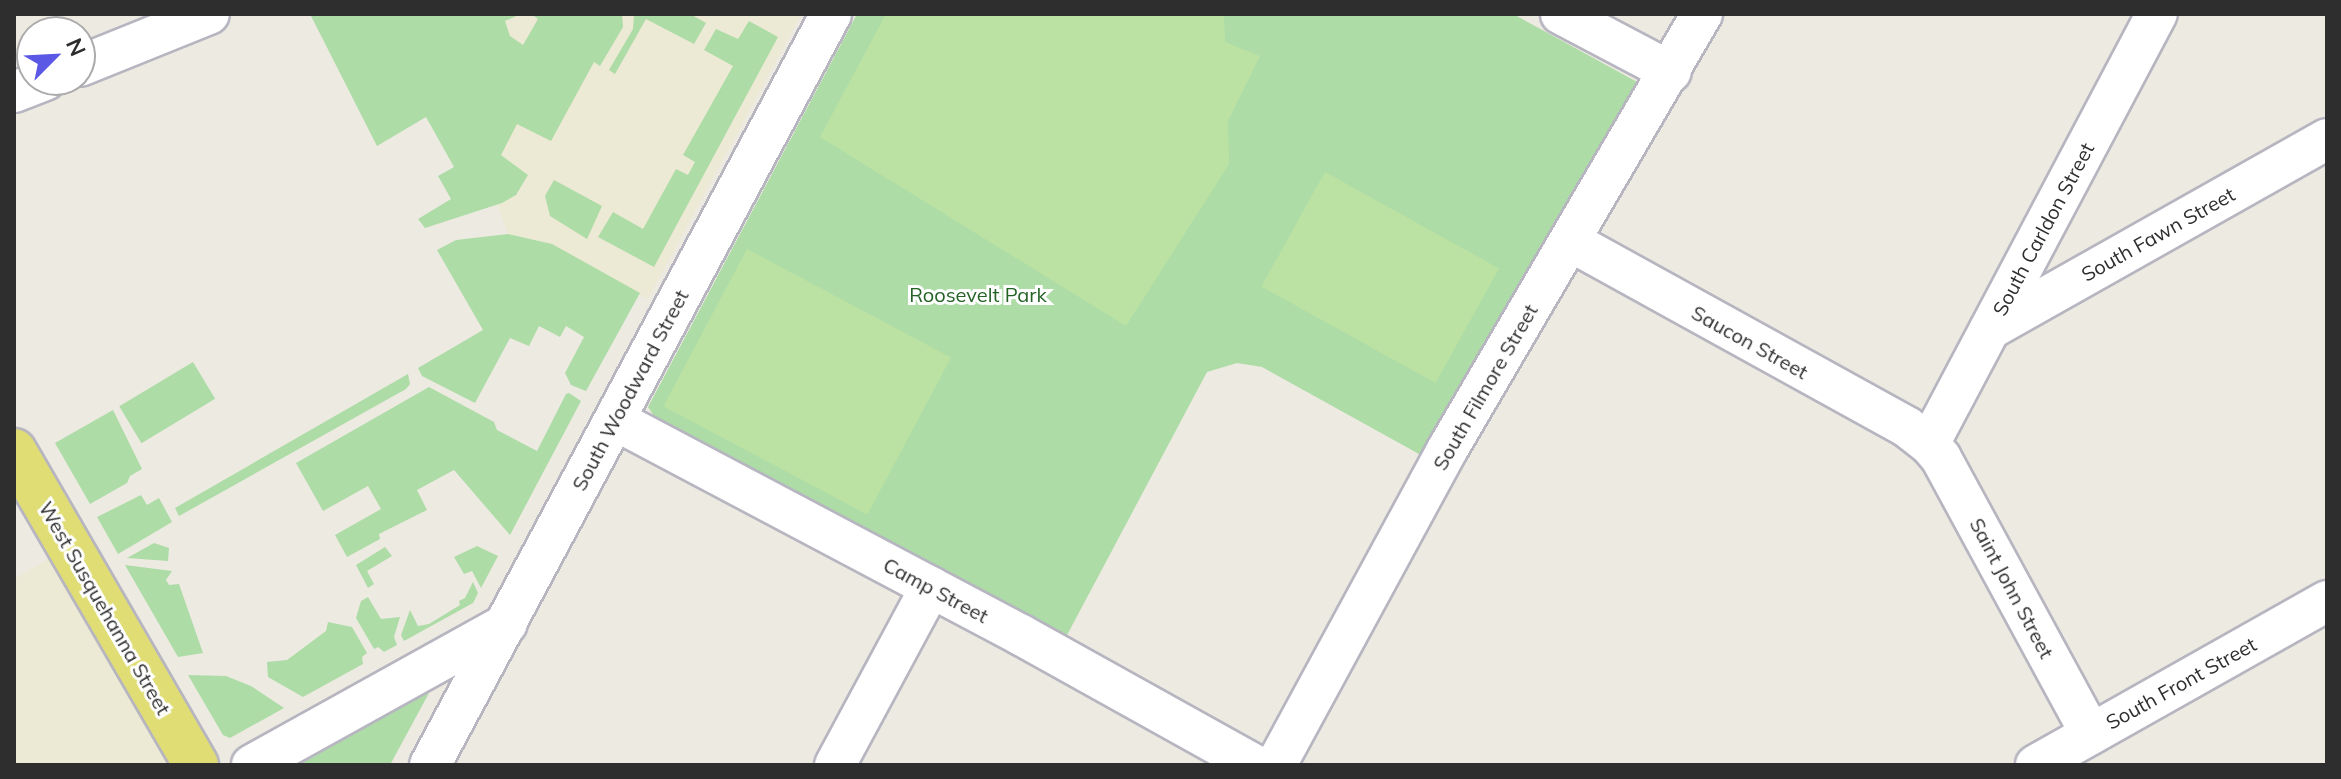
<!DOCTYPE html>
<style>
body{margin:0}
#map{position:relative;width:2341px;height:779px;overflow:hidden;background:#edeae2;font-family:Mulish,sans-serif}
div>[style]{position:absolute}
[style*='--x']{left:calc(var(--x)*1px);top:calc(var(--y)*1px);width:calc(var(--w)*1px);rotate:calc(var(--a)*1deg)}
.education>*{inset:0;background:#ece9d4}
.green>*{inset:0;background:#addca6;transform-origin:0 0}
.pitch>*{inset:0;background:#bbe2a3;transform-origin:0 0}
.roads{filter:drop-shadow(2px 0 #b6b5c0) drop-shadow(-2px 0 #b6b5c0) drop-shadow(0 2px #b6b5c0) drop-shadow(0 -2px #b6b5c0)}
.minor>*{height:40px;margin:-20px;padding:0 20px;transform-origin:20px;border-radius:20px;background:#fff}
.major>*{height:44px;margin:-22px;padding:0 22px;transform-origin:22px;border-radius:22px;background:#e0dd74}
span{translate:-50% -50%;white-space:nowrap;text-align:center;line-height:1.15;-webkit-text-stroke:6px #fff;paint-order:stroke}
.street-label{font-size:20px;color:#2e2e2e}
.park-label{font-size:20px;color:#256325}
.frame{position:absolute;inset:0;border:16px solid #2e2e2e;pointer-events:none}
.north{position:absolute;left:16px;top:16px;width:80px;height:80px;box-sizing:border-box;background:#fff;border:2px solid #ababab;border-radius:50%;rotate:66deg;font-size:22px;font-weight:700;line-height:32px;text-align:center;color:#2e2e2e}
.north::after{content:'';display:block;margin:auto;width:28px;height:36px;background:#5a58e4;clip-path:polygon(50% 0,100% 100%,50% 72%,0 100%)}
</style>
<div id="map">
<div class="education">
<div style="clip-path:polygon(496px 14px,801px 14px,648px 299px,552px 244px,508px 234px,497px 205px)"></div>
<div style="clip-path:polygon(50px 558px,168px 765px,14px 765px,14px 579px)"></div>
</div>
<div class="green">
<div style="clip-path:polygon(310px 14px,521px 14px,505px 21px,510px 36px,523px 45px,538px 19px,531px 14px,622px 14px,623px 27px,600px 66px,594px 62px,551px 141px,517px 124px,501px 155px,528px 175px,516px 195px,502px 203px,425px 228px,418px 219px,451px 199px,438px 176px,454px 167px,426px 117px,377px 146px)"></div>
<div style="clip-path:polygon(634px 14px,690px 14px,706px 23px,694px 44px,646px 19px,615px 74px,609px 70px,633px 29px)"></div>
<div style="clip-path:polygon(857px 14px,1513px 14px,1639px 83px,1428px 459px,1262px 367px,1237px 363px,1207px 372px,1066px 637px,656px 419px,648px 407px)"></div>
<div style="clip-path:polygon(749px 21px,778px 37px,654px 267px,598px 237px,613px 212px,643px 229px,676px 169px,688px 175px,695px 162px,683px 155px,733px 66px,704px 50px,716px 29px,738px 39px)"></div>
<div style="clip-path:polygon(554px 180px,602px 206px,587px 239px,550px 216px,545px 196px)"></div>
<div style="clip-path:polygon(508px 234px,552px 244px,640px 293px,586px 391px,571px 385px,565px 373px,584px 337px,566px 326px,560px 337px,539px 326px,529px 346px,510px 338px,475px 403px,422px 376px,418px 368px,483px 330px,437px 250px,456px 240px)"></div>
<div style="left:193px;top:362px;width:43px;height:86px;rotate:59deg"></div>
<div style="clip-path:polygon(408px 374px,410px 384px,406px 389px,179px 516px,175px 508px)"></div>
<div style="clip-path:polygon(429px 387px,494px 422px,497px 430px,537px 451px,566px 394px,569px 393px,581px 401px,510px 535px,454px 470px,417px 490px,427px 510px,379px 534px,380px 539px,347px 557px,335px 535px,381px 509px,368px 486px,323px 511px,296px 463px)"></div>
<div style="clip-path:polygon(113px 410px,142px 469px,130px 476px,127px 483px,90px 504px,55px 443px)"></div>
<div style="clip-path:polygon(141px 495px,147px 505px,159px 498px,172px 522px,118px 554px,97px 517px)"></div>
<div style="clip-path:polygon(154px 543px,169px 548px,168px 561px,127px 558px)"></div>
<div style="clip-path:polygon(477px 546px,498px 556px,481px 588px,472px 571px,464px 574px,454px 557px)"></div>
<div style="clip-path:polygon(385px 547px,392px 556px,367px 571px,374px 584px,368px 588px,356px 565px)"></div>
<div style="clip-path:polygon(125px 565px,172px 571px,166px 580px,169px 585px,179px 584px,203px 653px,178px 657px)"></div>
<div style="clip-path:polygon(473px 582px,478px 593px,473px 603px,404px 641px,401px 635px,410px 610px,418px 626px,429px 624px,460px 605px,459px 601px,465px 598px)"></div>
<div style="clip-path:polygon(368px 597px,381px 619px,400px 617px,394px 637px,397px 645px,384px 652px,378px 647px,374px 649px,356px 618px,361px 601px)"></div>
<div style="clip-path:polygon(328px 622px,352px 627px,367px 653px,362px 657px,363px 664px,303px 697px,268px 677px,267px 662px,287px 660px,326px 631px)"></div>
<div style="clip-path:polygon(188px 675px,226px 676px,251px 686px,284px 708px,230px 738px,223px 735px)"></div>
<div style="clip-path:polygon(429px 693px,390px 765px,299px 765px,417px 698px)"></div>
</div>
<div class="pitch">
<div style="clip-path:polygon(886px 14px,1224px 14px,1225px 42px,1260px 56px,1228px 121px,1229px 164px,1126px 326px,820px 137px)"></div>
<div style="left:1325px;top:172px;width:199px;height:131px;rotate:29deg"></div>
<div style="left:747px;top:249px;width:231px;height:178px;rotate:28deg"></div>
</div>
<div class="roads">
<div class="minor">
<div style="--x:1561;--y:14;--w:124;--a:27.8"></div>
<div style="--x:80;--y:66;--w:139;--a:-22"></div>
<div style="--x:14;--y:92;--w:33;--a:-21"></div>
<div style="--x:1570;--y:241;--w:385;--a:28.9"></div>
<div style="--x:1907;--y:427;--w:28;--a:38"></div>
<div style="--x:1929;--y:444;--w:18;--a:49"></div>
<div style="--x:1941;--y:458;--w:314;--a:61.5"></div>
<div style="--x:1990;--y:329;--w:387;--a:-29.4"></div>
<div style="--x:615;--y:420;--w:459;--a:27.9"></div>
<div style="--x:1021;--y:635;--w:268;--a:29.1"></div>
<div style="--x:1929;--y:444;--w:487;--a:-62.1"></div>
<div style="--x:252;--y:765;--w:291;--a:-29"></div>
<div style="--x:430;--y:765;--w:851;--a:-61.9"></div>
<div style="--x:835;--y:765;--w:202;--a:-61.7"></div>
<div style="--x:1276;--y:765;--w:358;--a:-61.5"></div>
<div style="--x:1447;--y:450;--w:505;--a:-59.68"></div>
<div style="--x:2036;--y:765;--w:334;--a:-29.4"></div>
</div>
<div class="major">
<div style="--x:14;--y:451;--w:363;--a:59.9"></div>
</div>
</div>
<div class="street-label">
<span style="left:2043px;top:229px;rotate:-62deg">South Carldon Street</span>
<span style="left:2158px;top:234px;rotate:-29deg">South Fawn Street</span>
<span style="left:1750px;top:342px;rotate:29deg">Saucon Street</span>
<span style="left:1485px;top:387px;rotate:-60deg">South Filmore Street</span>
<span style="left:630px;top:390px;rotate:-62deg">South Woodward Street</span>
<span style="left:2012px;top:588px;rotate:62deg">Saint John Street</span>
<span style="left:936px;top:590px;rotate:28deg">Camp Street</span>
<span style="left:105px;top:608px;rotate:60deg">West Susquehanna Street</span>
<span style="left:2181px;top:683px;rotate:-29deg">South Front Street</span>
</div>
<div class="park-label">
<span style="left:978px;top:294px">Roosevelt Park</span>
</div>
<div class="frame"></div>
<div class="north">N</div>
</div>
